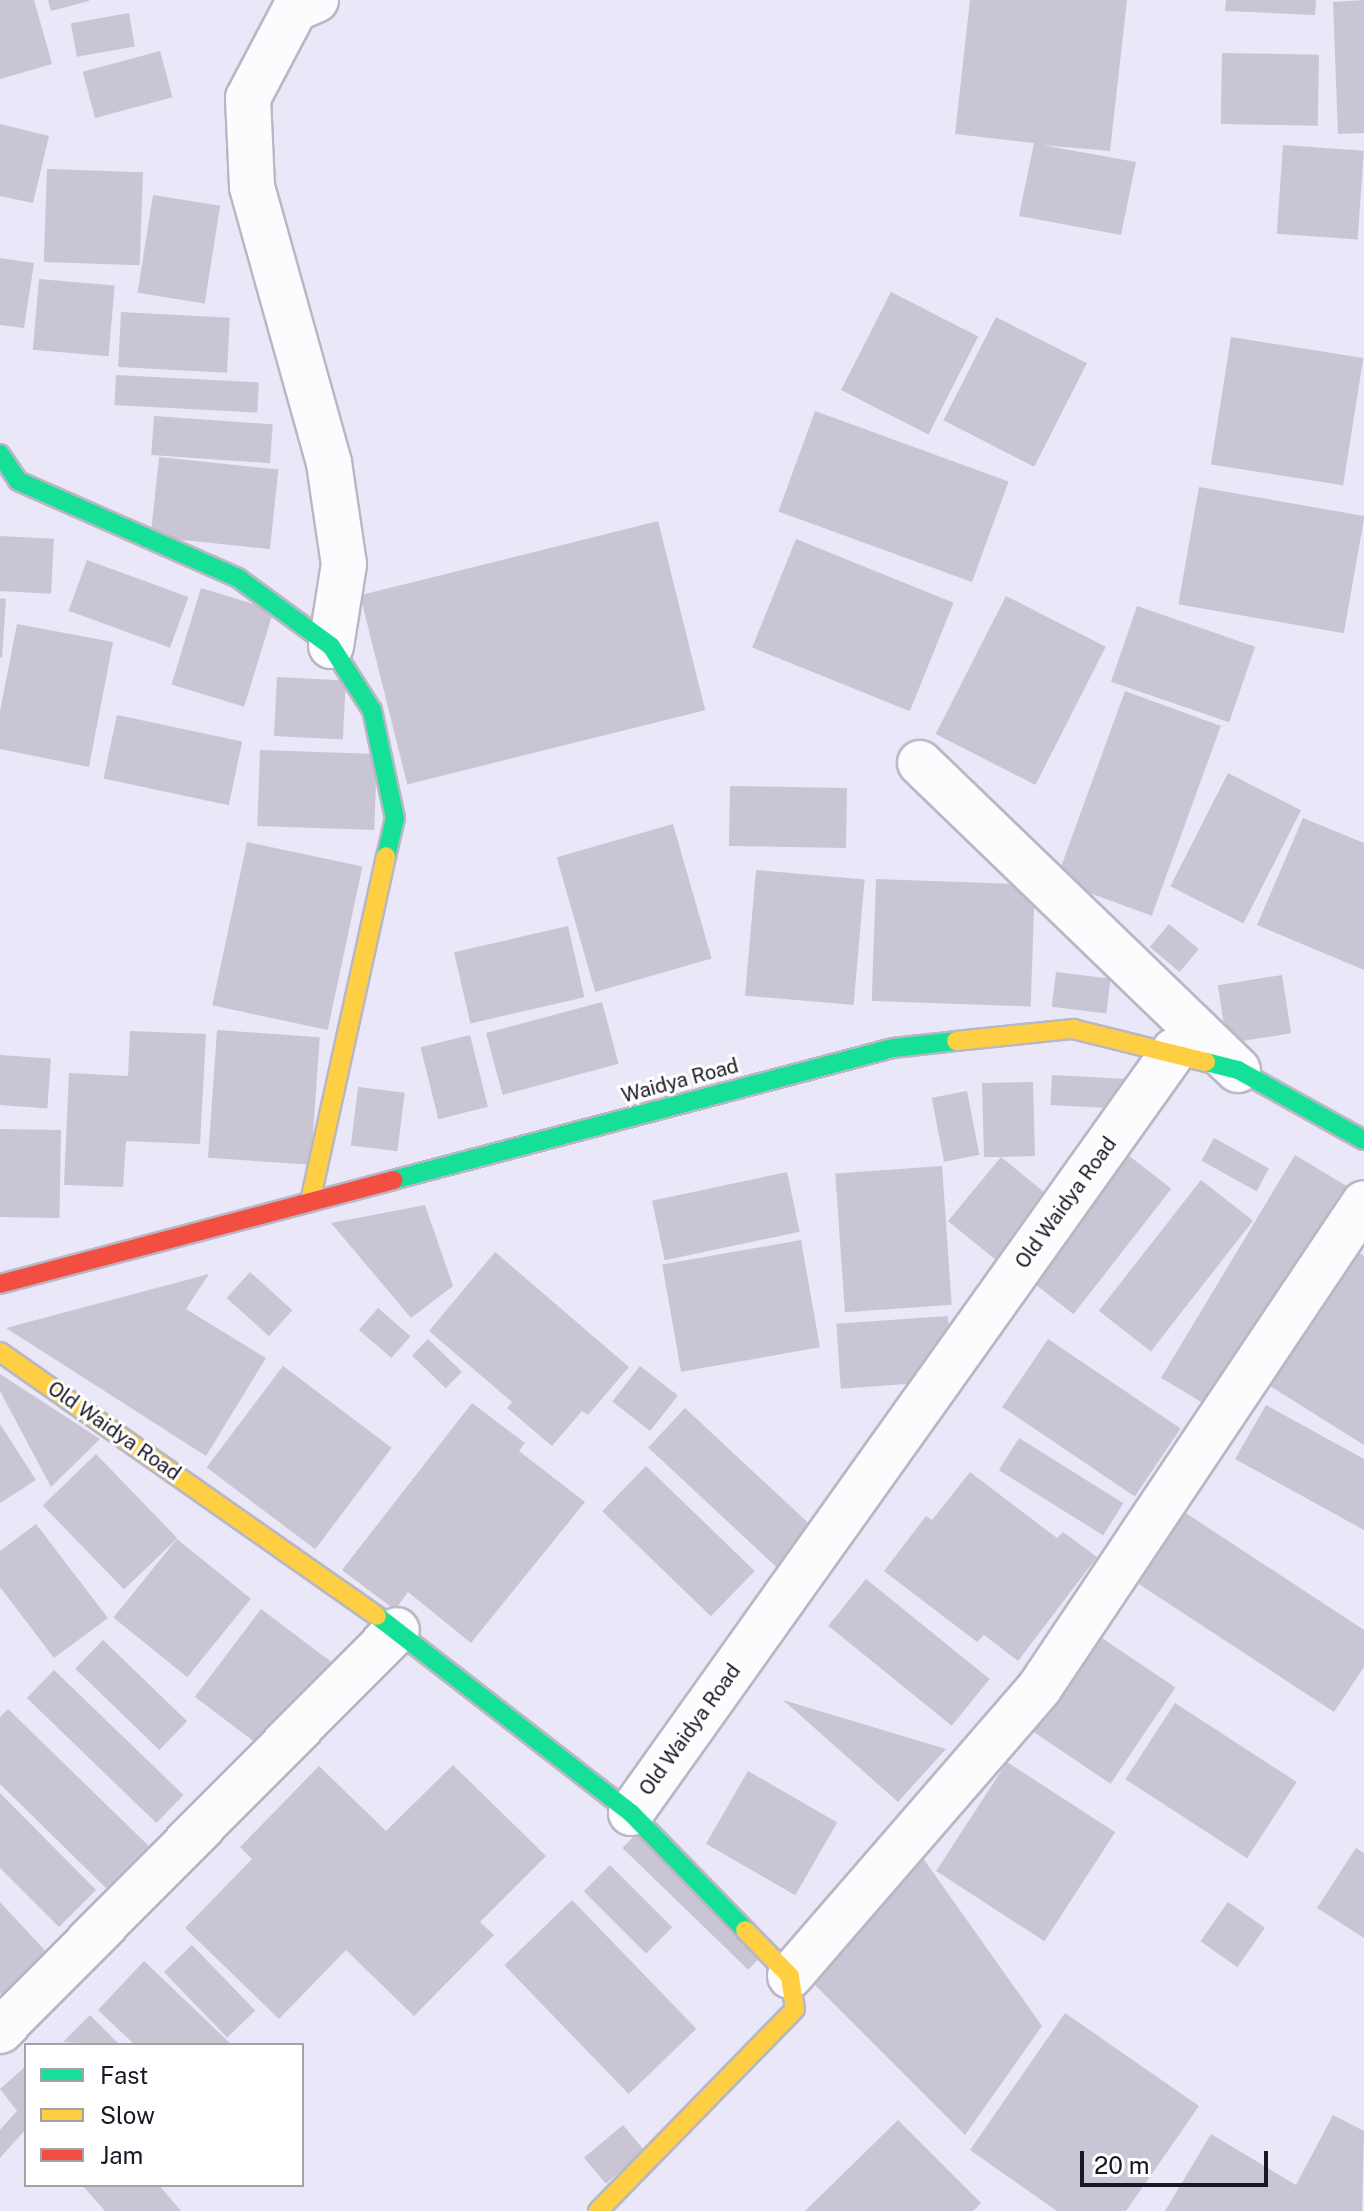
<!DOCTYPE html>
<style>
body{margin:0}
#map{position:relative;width:1364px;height:2211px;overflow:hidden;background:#e9e7f8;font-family:"Public Sans",sans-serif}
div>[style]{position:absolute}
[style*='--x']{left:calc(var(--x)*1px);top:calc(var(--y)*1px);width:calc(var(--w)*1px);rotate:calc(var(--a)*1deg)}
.building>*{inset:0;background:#cac5d4;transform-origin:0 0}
.roads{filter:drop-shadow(2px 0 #b9b7c5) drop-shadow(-2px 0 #b9b7c5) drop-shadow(0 2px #b9b7c5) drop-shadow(0 -2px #b9b7c5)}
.street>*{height:44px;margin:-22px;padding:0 22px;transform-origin:22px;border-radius:22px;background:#fcfbfe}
.fast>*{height:18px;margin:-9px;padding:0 9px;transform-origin:9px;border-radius:9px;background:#16e098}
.slow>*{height:18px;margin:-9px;padding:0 9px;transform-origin:9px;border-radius:9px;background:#ffcf43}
.jam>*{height:18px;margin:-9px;padding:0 9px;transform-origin:9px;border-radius:9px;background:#f24e42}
span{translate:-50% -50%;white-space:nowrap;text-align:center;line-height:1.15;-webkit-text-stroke:6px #fff;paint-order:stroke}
.street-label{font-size:20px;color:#181723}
.legend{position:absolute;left:24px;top:2043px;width:280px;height:144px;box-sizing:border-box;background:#fff;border:2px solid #a3a2a7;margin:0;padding:10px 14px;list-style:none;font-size:24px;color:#181723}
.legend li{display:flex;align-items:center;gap:16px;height:40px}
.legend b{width:40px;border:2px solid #a3a2a7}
.scale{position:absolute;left:1080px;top:2151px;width:188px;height:36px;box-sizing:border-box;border:4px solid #181723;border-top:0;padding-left:10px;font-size:24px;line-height:28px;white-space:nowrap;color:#181723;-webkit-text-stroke:6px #fff;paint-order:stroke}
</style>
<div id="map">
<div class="building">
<div style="clip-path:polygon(0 0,34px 0,52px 64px,0 79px)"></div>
<div style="clip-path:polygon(48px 0,89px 0,89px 1px,51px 11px)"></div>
<div style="clip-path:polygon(970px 0,1127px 0,1110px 151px,1042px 145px,1136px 162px,1121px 235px,1019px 216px,1034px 143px,955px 134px)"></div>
<div style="clip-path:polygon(1226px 0,1316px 0,1315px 15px,1225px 11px)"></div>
<div style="clip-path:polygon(1364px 0,1364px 133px,1338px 134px,1333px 2px)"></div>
<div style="left:129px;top:13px;width:34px;height:59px;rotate:80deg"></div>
<div style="left:160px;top:51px;width:48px;height:80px;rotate:75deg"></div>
<div style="left:1222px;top:53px;width:97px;height:71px;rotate:1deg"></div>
<div style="clip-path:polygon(0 124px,49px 136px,33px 203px,0 196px)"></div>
<div style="left:1283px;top:145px;width:81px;height:89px;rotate:4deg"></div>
<div style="left:47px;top:169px;width:96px;height:93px;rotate:2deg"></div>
<div style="left:153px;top:195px;width:68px;height:99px;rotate:9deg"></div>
<div style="clip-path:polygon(0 258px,34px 263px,24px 328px,0 325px)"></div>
<div style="left:39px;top:279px;width:76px;height:71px;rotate:5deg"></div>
<div style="left:891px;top:292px;width:98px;height:110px;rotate:27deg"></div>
<div style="left:121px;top:312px;width:109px;height:55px;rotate:3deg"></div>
<div style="left:996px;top:317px;width:102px;height:116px;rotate:27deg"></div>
<div style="left:1231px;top:337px;width:134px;height:129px;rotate:9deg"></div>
<div style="left:116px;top:375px;width:143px;height:30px;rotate:3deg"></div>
<div style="left:815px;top:411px;width:206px;height:107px;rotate:20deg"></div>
<div style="left:154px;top:416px;width:119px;height:39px;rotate:4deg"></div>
<div style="left:159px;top:457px;width:120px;height:80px;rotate:6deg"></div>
<div style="left:1199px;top:487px;width:168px;height:119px;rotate:10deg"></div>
<div style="left:658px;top:521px;width:195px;height:307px;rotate:76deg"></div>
<div style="left:0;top:536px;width:54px;height:55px;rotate:3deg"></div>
<div style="left:796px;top:539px;width:170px;height:117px;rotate:22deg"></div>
<div style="left:87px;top:560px;width:108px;height:54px;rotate:20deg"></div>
<div style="left:201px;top:588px;width:76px;height:101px;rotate:17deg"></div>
<div style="left:1006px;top:596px;width:112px;height:155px;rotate:27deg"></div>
<div style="clip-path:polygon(0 598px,6px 599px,2px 658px,0 657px)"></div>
<div style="left:1137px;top:606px;width:125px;height:80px;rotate:19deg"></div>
<div style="clip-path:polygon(17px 624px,113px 642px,89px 767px,0 749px,0 711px)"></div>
<div style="left:277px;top:677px;width:69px;height:59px;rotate:3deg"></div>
<div style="left:1125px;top:691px;width:102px;height:202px;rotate:20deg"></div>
<div style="left:117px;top:715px;width:128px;height:65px;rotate:12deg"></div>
<div style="left:260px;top:750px;width:117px;height:76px;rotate:2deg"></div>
<div style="left:1228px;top:773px;width:82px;height:127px;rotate:27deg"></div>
<div style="left:730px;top:786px;width:117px;height:60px;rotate:1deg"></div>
<div style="clip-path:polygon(1303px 818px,1364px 843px,1364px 970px,1257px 925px)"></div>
<div style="left:673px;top:824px;width:140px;height:121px;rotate:74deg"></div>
<div style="left:247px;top:842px;width:118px;height:167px;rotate:12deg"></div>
<div style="left:756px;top:870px;width:109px;height:126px;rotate:5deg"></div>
<div style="left:876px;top:879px;width:159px;height:122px;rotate:2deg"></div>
<div style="left:1169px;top:924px;width:39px;height:30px;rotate:40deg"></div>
<div style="left:568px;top:926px;width:73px;height:117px;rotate:77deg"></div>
<div style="left:1056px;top:972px;width:55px;height:35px;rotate:7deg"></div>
<div style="left:1282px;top:975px;width:59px;height:65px;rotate:81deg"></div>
<div style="left:602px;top:1002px;width:64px;height:120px;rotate:75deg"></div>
<div style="left:217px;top:1030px;width:103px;height:128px;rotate:4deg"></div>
<div style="clip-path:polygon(130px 1031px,206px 1034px,200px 1144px,126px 1141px,123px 1187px,64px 1185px,69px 1073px,128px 1076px)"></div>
<div style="left:470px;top:1035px;width:74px;height:51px;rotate:76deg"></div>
<div style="left:0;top:1055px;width:51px;height:50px;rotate:4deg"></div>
<div style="left:1052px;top:1075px;width:72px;height:30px;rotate:3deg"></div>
<div style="clip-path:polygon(1033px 1082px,1035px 1156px,1001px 1157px,1055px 1201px,1002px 1265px,948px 1221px,1001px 1157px,984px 1157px,982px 1083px)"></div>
<div style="left:358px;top:1087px;width:47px;height:59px;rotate:7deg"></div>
<div style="left:967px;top:1091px;width:65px;height:36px;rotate:79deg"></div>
<div style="left:0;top:1129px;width:61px;height:88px;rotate:1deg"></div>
<div style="left:1214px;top:1138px;width:63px;height:26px;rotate:29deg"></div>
<div style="left:1128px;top:1155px;width:55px;height:159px;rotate:38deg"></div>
<div style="left:1295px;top:1155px;width:69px;height:260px;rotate:31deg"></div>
<div style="left:942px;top:1166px;width:139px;height:107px;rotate:86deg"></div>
<div style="left:787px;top:1172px;width:61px;height:138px;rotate:78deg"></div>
<div style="left:1201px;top:1180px;width:66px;height:166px;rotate:38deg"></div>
<div style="clip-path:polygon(425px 1205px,453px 1286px,411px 1318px,331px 1223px)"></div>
<div style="left:801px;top:1240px;width:109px;height:141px;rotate:80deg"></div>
<div style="clip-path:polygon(1346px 1244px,1364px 1256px,1364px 1445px,1259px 1379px)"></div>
<div style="clip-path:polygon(495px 1252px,629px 1367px,588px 1415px,582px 1411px,552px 1446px,507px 1408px,512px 1402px,429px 1331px)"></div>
<div style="left:250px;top:1272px;width:57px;height:35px;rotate:42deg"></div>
<div style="clip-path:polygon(209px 1274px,186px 1309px,266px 1358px,206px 1456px,6px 1328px)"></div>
<div style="left:378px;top:1308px;width:43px;height:29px;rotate:41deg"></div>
<div style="left:948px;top:1316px;width:65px;height:112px;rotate:86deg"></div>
<div style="left:428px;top:1339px;width:47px;height:23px;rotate:44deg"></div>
<div style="left:1048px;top:1339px;width:160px;height:82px;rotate:34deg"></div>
<div style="left:283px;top:1366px;width:136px;height:127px;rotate:37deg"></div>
<div style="left:640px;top:1366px;width:48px;height:45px;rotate:38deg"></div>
<div style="clip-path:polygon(0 1374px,100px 1439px,51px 1487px,0 1391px)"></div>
<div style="clip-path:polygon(472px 1403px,525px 1443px,519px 1451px,585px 1502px,471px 1643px,408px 1592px,395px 1610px,342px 1570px)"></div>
<div style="clip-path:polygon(1266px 1405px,1364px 1459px,1364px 1530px,1235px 1459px)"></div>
<div style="left:685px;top:1408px;width:181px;height:54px;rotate:43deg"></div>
<div style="clip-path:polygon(0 1424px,36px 1480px,0 1503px)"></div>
<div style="left:1019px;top:1438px;width:123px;height:38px;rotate:32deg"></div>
<div style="left:96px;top:1454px;width:117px;height:74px;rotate:46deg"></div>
<div style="left:646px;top:1466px;width:151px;height:63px;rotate:44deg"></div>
<div style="clip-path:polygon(970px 1472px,1057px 1538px,1063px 1532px,1097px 1557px,1018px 1661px,984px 1635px,977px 1642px,884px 1571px,926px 1516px,932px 1520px)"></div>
<div style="clip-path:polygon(1175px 1506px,1364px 1630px,1364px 1667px,1334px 1712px,1128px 1577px)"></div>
<div style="clip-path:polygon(36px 1524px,108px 1618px,54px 1658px,0 1587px,0 1551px)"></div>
<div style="left:177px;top:1539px;width:95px;height:101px;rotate:39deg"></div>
<div style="left:866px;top:1579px;width:159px;height:60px;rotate:39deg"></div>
<div style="left:261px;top:1609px;width:91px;height:110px;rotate:37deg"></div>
<div style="left:1090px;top:1630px;width:103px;height:116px;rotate:34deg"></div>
<div style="left:103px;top:1640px;width:117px;height:40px;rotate:44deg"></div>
<div style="left:54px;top:1670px;width:180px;height:39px;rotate:44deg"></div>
<div style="clip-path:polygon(783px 1700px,946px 1749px,898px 1802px)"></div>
<div style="left:1175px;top:1703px;width:145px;height:91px;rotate:33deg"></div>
<div style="clip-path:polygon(8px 1709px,156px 1853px,113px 1895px,0 1784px,0 1717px)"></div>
<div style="left:1007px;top:1762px;width:129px;height:130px;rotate:33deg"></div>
<div style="clip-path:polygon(453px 1765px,546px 1856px,480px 1922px,494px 1935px,414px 2016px,346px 1950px,279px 2019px,185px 1928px,252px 1859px,240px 1847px,319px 1766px,386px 1831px)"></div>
<div style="left:748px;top:1771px;width:103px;height:84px;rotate:30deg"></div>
<div style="clip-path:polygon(0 1793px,96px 1890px,59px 1927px,0 1868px)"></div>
<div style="left:637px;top:1833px;width:175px;height:21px;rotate:44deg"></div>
<div style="clip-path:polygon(1356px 1848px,1364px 1853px,1364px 1938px,1317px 1908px)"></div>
<div style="clip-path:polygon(920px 1854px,1042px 2026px,965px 2135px,809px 1979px)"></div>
<div style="left:610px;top:1865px;width:88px;height:37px;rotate:45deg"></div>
<div style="left:572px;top:1900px;width:179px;height:94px;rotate:46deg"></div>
<div style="clip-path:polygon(0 1902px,50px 1956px,4px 1998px,0 1993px)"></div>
<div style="left:1228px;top:1902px;width:45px;height:48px;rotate:35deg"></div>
<div style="left:192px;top:1945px;width:91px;height:39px;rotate:46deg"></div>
<div style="clip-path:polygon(144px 1961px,232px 2045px,135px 2045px,98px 2010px)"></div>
<div style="clip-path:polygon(1065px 2013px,1199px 2106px,1126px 2211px,1057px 2211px,970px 2150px)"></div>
<div style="clip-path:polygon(90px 2015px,120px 2045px,63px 2042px)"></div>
<div style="clip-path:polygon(26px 2066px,26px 2129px,0 2158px,0 2130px,17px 2111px,0 2089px)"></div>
<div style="clip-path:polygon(1333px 2115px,1364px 2131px,1362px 2211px,1165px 2211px,1211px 2134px,1296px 2185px)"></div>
<div style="clip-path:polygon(898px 2120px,981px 2203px,973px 2211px,805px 2211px)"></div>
<div style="left:623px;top:2125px;width:34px;height:51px;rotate:50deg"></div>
<div style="clip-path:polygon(82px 2185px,159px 2185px,181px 2211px,105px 2211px)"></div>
</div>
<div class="roads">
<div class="street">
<div style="--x:316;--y:0;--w:23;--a:157"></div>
<div style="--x:295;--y:9;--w:101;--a:117.8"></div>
<div style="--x:248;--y:98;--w:89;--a:87.4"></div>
<div style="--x:252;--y:187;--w:287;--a:74.4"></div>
<div style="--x:329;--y:463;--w:102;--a:81.6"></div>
<div style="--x:344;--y:564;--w:83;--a:99"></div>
<div style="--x:920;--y:763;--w:442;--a:44"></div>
<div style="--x:631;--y:1813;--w:936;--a:-54.53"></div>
<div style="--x:790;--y:1976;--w:382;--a:-49.1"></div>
<div style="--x:1040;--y:1687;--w:582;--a:-56.2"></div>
<div style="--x:0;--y:2031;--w:564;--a:-45.29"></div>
</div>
<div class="fast">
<div style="--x:0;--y:454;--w:32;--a:56"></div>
<div style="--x:18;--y:481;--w:240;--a:23.8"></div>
<div style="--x:238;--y:578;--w:115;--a:36.2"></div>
<div style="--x:331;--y:646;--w:76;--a:57.4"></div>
<div style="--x:372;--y:710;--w:110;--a:78"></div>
<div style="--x:395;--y:818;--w:39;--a:103"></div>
<div style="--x:1206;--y:1062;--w:33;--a:14"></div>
<div style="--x:1238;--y:1070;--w:144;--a:29.1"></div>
<div style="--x:393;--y:1180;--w:517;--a:-14.79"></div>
<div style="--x:893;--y:1048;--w:63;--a:-6.3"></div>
<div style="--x:377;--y:1616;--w:321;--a:37.8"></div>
<div style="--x:631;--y:1813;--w:163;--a:45.7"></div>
</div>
<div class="slow">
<div style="--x:956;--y:1041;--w:118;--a:-5.9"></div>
<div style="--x:1073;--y:1029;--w:137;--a:13.9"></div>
<div style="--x:310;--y:1202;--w:354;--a:-77.6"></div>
<div style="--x:0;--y:1352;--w:460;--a:35"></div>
<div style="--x:598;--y:2211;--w:282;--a:-45.7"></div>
<div style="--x:795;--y:2009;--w:33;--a:-99"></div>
<div style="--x:790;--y:1976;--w:64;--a:-134.4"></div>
</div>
<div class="jam">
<div style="--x:0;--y:1284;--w:407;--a:-14.8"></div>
</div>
</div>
<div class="street-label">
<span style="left:680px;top:1081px;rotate:-15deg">Waidya Road</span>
<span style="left:1066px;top:1203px;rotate:-54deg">Old Waidya Road</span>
<span style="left:114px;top:1431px;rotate:35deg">Old Waidya Road</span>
<span style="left:690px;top:1730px;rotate:-54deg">Old Waidya Road</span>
</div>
<ul class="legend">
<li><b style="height:10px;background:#16e098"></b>Fast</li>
<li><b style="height:10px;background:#ffcf43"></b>Slow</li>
<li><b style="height:10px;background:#f24e42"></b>Jam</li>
</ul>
<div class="scale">20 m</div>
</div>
